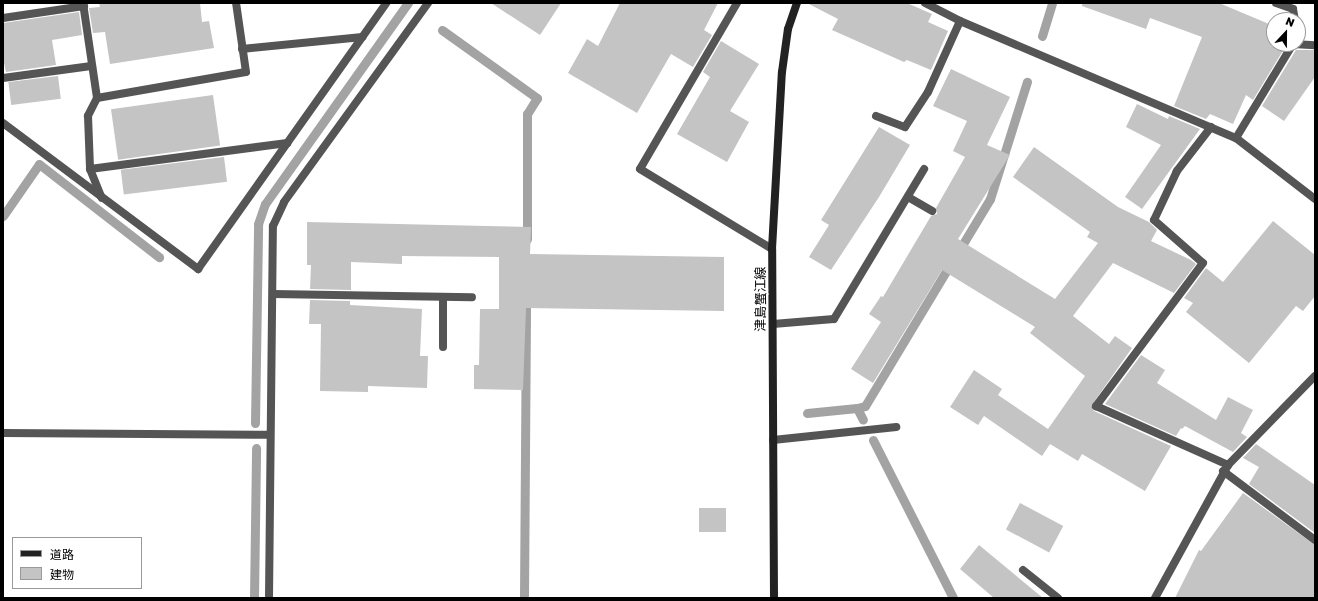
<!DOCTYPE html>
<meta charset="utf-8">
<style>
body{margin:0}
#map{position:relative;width:1318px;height:601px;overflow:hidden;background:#fff;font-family:"Golos Text","Noto Sans JP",sans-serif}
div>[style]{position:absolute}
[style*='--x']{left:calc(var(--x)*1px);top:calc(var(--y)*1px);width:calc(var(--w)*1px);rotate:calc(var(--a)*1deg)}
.stream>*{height:9px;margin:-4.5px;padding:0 4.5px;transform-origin:4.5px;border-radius:4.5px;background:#a3a3a3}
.building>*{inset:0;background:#c4c4c4;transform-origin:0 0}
.lane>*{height:8px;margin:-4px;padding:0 4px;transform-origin:4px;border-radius:4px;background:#555}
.street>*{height:8px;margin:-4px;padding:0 4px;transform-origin:4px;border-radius:4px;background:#555}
.secondary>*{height:8px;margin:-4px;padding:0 4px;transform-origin:4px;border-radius:4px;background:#222}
span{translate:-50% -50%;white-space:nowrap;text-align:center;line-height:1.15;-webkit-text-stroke:3.5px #fff;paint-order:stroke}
.street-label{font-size:13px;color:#000}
.frame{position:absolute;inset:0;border:4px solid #000;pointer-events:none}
.legend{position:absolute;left:12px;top:537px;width:130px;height:52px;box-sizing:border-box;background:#fff;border:1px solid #999;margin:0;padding:5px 7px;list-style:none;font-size:12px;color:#000}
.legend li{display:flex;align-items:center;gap:8px;height:20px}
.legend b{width:20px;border:1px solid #999}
.north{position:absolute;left:1266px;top:12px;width:40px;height:40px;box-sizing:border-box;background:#fff;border:1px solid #999;border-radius:50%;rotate:22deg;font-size:11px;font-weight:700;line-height:16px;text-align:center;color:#000}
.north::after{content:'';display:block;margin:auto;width:14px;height:18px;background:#000;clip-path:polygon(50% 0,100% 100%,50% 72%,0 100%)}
</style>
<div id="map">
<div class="stream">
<div style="--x:442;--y:30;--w:117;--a:35.6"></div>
<div style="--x:537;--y:98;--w:19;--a:122"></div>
<div style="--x:527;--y:114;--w:125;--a:90"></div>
<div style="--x:1042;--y:36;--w:34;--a:-73"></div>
<div style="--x:3;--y:216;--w:63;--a:-55.3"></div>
<div style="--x:39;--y:164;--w:152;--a:37.8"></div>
<div style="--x:958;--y:252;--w:62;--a:-58.9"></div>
<div style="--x:990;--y:199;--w:123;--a:-72.5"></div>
<div style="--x:857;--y:408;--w:8;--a:-14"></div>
<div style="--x:865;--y:406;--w:167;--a:-59"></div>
<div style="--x:807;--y:413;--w:50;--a:-5.7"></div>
<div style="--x:857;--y:408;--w:13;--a:63"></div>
<div style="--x:255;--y:423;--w:199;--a:-89.1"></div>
<div style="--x:258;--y:224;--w:21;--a:-71"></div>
<div style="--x:265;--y:204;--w:247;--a:-54.6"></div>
<div style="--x:873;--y:440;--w:177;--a:63.1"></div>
<div style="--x:254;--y:598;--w:150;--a:-89.2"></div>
<div style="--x:524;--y:598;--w:302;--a:-89.6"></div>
</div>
<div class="building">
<div style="clip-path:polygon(99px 3px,200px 3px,202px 22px,209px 21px,214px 48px,110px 64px,105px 32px,93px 33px,89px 8px,100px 7px)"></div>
<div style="clip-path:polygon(491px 3px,561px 3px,540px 35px)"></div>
<div style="clip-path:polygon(620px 3px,718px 3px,704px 30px,712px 35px,693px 67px,671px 54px,637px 113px,568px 73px,587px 39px,598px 46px)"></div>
<div style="clip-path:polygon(807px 3px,907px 3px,932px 14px,928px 22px,948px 31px,931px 70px,907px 60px,904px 62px,832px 30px,838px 19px)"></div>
<div style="clip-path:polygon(1082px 3px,1219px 3px,1274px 26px,1274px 44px,1287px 44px,1253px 100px,1246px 95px,1233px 124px,1210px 114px,1206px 119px,1174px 106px,1202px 37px,1150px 18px,1146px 29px,1082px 6px)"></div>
<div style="clip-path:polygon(79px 12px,82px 35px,52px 40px,56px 65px,6px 72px,3px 58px,3px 23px)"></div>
<div style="clip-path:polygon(721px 41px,759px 64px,730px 111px,749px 122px,727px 162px,677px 134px,710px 77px,703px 72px)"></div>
<div style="clip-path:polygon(1296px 50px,1315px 50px,1315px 77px,1284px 121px,1262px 106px)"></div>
<div style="clip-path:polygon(951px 69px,1010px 97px,987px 145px,1010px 155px,958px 239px,1055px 299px,1098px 243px,1087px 237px,1090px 232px,1013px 177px,1034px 147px,1118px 207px,1149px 222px,1157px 230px,1151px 241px,1191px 260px,1196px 264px,1174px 293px,1113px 263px,1073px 316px,1109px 344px,1115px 336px,1132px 348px,1091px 406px,1094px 411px,1171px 446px,1145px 491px,1082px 454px,1078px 461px,1050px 444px,1042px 456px,984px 416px,978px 425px,950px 407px,974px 370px,1002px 389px,998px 395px,1048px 429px,1085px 376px,1030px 333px,1035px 327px,942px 270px,873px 383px,851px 369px,881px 322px,869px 314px,881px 296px,883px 297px,931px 216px,937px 214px,936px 208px,965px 157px,953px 151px,967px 121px,933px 106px)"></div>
<div style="left:58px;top:76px;width:23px;height:50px;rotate:83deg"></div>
<div style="left:213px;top:95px;width:51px;height:103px;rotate:82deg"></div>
<div style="clip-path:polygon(1137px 104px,1168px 119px,1169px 116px,1200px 129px,1142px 209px,1125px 197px,1161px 145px,1126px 127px)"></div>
<div style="clip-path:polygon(879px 127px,910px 145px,879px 197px,831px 270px,809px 257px,829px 225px,821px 220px)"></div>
<div style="left:224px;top:157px;width:25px;height:104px;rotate:83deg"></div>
<div style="clip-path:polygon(1273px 221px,1315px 255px,1315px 296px,1303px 311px,1296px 306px,1249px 363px,1186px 312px,1193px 303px,1184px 298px,1206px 268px,1223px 282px)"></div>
<div style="clip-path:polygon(307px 222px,531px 227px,530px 254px,724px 257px,724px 311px,526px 308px,523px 390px,474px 389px,474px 365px,479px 365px,480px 309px,499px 309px,499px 257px,402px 256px,402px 264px,351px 262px,351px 290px,310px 289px,311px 265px,307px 265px)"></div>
<div style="clip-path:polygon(310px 300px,350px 301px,350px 305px,422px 309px,420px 356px,428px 356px,427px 388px,368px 386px,368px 392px,320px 391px,321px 324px,309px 324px)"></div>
<div style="clip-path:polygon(1141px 355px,1165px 370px,1157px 383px,1216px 420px,1228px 397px,1253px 410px,1241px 433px,1247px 437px,1233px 452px,1185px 426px,1182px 429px,1181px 428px,1176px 436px,1105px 404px)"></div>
<div style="clip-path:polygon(1256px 444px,1315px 485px,1315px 533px,1249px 484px,1259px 467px,1243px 458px)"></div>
<div style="clip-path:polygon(1243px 493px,1315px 545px,1315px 598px,1175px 598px,1199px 550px,1201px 551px)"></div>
<div style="left:1020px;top:503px;width:49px;height:30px;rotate:28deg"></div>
<div style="left:699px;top:508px;width:27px;height:24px"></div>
<div style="clip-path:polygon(979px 545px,1043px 598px,994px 598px,960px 569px)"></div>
</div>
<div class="lane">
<div style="--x:83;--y:3;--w:96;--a:81.6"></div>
<div style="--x:97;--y:98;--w:151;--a:-9.9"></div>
<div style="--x:246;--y:72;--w:70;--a:-98.2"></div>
<div style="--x:1276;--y:3;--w:18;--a:19"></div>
<div style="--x:1293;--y:9;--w:11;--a:80"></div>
<div style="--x:3;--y:18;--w:82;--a:-8.4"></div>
<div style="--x:242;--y:49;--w:121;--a:-5.7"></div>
<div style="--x:3;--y:78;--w:89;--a:-7.8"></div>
<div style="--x:97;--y:98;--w:20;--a:117"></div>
<div style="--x:88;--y:116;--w:53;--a:87.8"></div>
<div style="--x:90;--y:169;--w:31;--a:68"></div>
<div style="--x:876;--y:116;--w:31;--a:21"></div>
<div style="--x:905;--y:127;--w:42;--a:-56.7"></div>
<div style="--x:928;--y:92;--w:78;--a:-65.7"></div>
<div style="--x:90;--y:169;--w:199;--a:-7.5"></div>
<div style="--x:908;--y:197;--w:28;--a:30"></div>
<div style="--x:273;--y:294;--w:199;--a:0.9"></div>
<div style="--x:773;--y:324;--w:61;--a:-4.7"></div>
<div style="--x:834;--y:319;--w:175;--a:-59"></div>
<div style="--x:443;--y:347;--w:50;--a:-90"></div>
<div style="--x:1023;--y:570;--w:45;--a:38.7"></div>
</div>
<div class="street">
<div style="--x:737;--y:3;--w:192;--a:120.3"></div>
<div style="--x:640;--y:169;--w:154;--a:31.2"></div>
<div style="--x:925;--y:3;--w:39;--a:27"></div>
<div style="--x:960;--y:21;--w:300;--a:23"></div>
<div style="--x:1236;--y:138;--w:100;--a:37.7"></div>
<div style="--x:3;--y:123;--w:244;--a:36.8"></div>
<div style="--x:198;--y:269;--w:326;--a:-54.7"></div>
<div style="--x:1211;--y:127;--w:56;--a:127.7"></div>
<div style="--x:1177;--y:171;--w:54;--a:115.1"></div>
<div style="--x:1154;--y:220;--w:65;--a:41.3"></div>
<div style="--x:1203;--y:263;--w:179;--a:126.8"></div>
<div style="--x:1096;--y:406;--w:145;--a:24.1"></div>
<div style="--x:1236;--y:138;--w:110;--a:-58.8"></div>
<div style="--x:1293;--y:44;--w:22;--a:3"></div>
<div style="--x:3;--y:433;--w:267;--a:0.4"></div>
<div style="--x:773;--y:440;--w:124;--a:-6"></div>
<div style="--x:1223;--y:471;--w:115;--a:36.9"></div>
<div style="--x:269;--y:598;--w:372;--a:-89.4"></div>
<div style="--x:273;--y:226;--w:26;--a:-65"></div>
<div style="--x:284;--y:202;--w:246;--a:-54.1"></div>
<div style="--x:1155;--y:598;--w:152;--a:-61.2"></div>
<div style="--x:1228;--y:465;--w:124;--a:-45.7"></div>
</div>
<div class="secondary">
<div style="--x:774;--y:598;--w:349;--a:-90.3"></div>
<div style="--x:772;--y:249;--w:177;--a:-86.8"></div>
<div style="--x:782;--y:72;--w:43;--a:-82.1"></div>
<div style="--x:788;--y:29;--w:28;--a:-71"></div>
</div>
<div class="street-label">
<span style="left:760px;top:299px;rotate:-90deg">津島蟹江線</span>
</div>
<div class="frame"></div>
<ul class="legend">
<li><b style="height:5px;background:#222"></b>道路</li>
<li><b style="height:11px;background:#c4c4c4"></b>建物</li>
</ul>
<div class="north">N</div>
</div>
